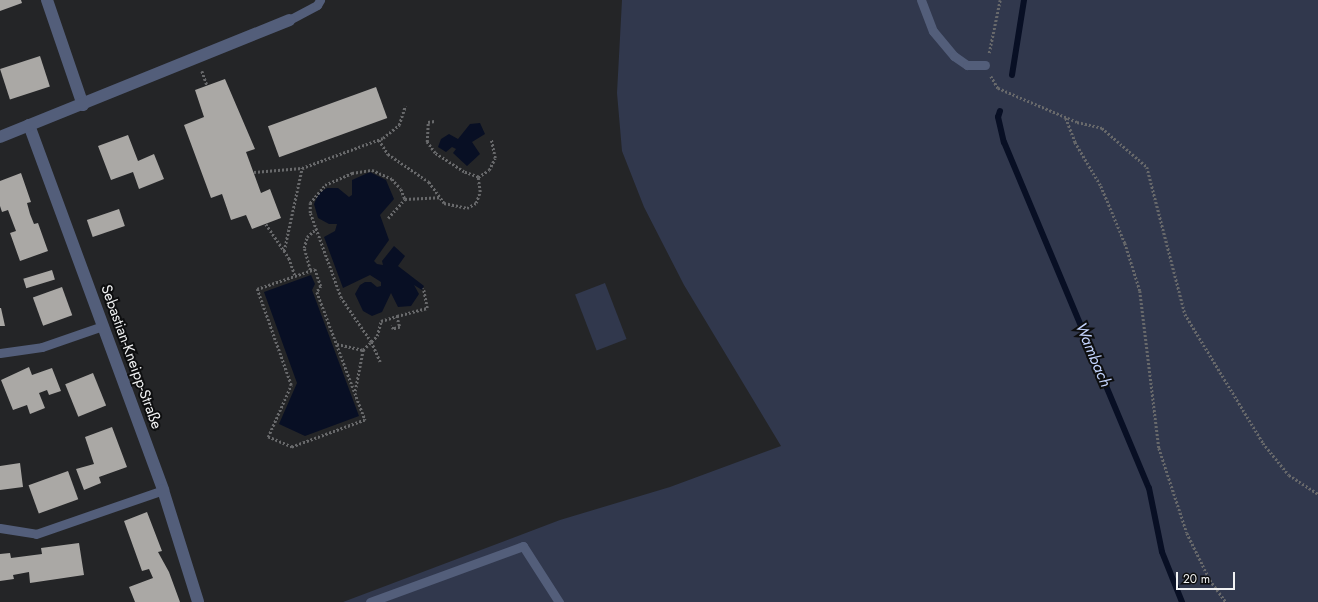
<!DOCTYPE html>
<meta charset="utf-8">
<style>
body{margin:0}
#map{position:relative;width:1318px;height:602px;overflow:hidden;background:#242527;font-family:Jost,sans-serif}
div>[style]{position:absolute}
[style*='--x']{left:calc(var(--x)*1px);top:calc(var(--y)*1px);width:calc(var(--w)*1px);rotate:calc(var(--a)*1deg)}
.green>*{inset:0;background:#31384d;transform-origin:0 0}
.water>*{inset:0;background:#080f24}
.stream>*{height:6px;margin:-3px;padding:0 3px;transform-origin:3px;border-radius:3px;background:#080f24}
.building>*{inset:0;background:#aaa8a5;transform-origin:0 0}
.path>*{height:2.5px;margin-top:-1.25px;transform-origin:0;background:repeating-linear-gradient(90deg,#68696b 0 2px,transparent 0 4px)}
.lane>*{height:9px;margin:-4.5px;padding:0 4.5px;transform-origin:4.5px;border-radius:4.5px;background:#535e7a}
.street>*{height:12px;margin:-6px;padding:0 6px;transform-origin:6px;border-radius:6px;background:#535e7a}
span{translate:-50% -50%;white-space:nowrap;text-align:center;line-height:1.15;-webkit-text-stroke:4px #0d0e0f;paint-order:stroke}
.street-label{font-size:15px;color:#f1f2f3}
.water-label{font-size:16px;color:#c3d3fd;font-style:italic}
.scale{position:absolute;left:1176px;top:572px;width:59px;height:18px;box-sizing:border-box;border:2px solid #f1f2f3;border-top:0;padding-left:5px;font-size:12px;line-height:14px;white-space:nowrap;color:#f1f2f3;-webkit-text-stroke:3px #0d0e0f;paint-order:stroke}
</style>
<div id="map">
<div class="green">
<div style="clip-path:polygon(622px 0,1318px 0,1318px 602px,343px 602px,560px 520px,670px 487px,781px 446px,684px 285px,644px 207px,622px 151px,617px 93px)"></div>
<div style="left:605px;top:283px;width:60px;height:32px;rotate:69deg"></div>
</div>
<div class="water">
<div style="clip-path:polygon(480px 123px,485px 134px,472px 142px,480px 154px,467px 166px,453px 153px,456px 149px,452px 147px,446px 152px,438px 147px,441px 139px,449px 134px,458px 139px,470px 124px)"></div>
<div style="clip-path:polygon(370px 172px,386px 180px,394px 199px,380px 215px,389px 240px,374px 261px,377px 264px,383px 265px,382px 261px,394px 246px,405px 256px,398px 266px,424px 286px,422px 290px,414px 285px,419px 294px,411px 306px,398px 307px,391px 293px,382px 312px,372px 316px,363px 311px,355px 294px,360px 285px,365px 282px,371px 282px,377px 287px,381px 286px,381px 282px,370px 275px,343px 288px,324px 237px,335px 231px,337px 224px,329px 224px,318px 218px,314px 204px,319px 193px,327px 188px,338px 188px,349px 197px,352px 195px,352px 180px)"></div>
<div style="clip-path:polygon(311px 275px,315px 284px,312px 290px,359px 416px,305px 436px,279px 424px,297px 383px,264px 292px)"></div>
</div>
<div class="stream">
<div style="--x:1012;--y:75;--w:76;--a:-80.9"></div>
<div style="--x:1000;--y:111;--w:6;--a:108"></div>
<div style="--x:998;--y:117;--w:26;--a:77"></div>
<div style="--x:1004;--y:142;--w:375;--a:67.3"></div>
<div style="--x:1149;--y:488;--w:65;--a:78.5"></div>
<div style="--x:1162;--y:552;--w:54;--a:68.2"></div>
</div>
<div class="building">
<div style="clip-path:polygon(0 0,21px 0,22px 3px,0 11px)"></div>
<div style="left:40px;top:56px;width:32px;height:42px;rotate:72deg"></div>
<div style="clip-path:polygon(225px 79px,255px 149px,246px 152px,261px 193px,270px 189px,281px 218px,252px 229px,246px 215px,231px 220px,222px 194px,211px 198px,184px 125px,204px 117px,195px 90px)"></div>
<div style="left:376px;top:87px;width:33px;height:115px;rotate:70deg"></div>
<div style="clip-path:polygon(128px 135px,138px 161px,154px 154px,164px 179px,139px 189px,133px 172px,111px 180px,98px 146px)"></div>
<div style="clip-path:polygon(21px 173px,31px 202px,27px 203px,30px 214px,34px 224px,38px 223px,48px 251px,20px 261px,10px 233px,16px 231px,8px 210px,2px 212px,0 206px,0 181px)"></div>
<div style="left:119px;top:209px;width:18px;height:34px;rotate:71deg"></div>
<div style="left:52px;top:270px;width:10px;height:30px;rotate:73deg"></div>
<div style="left:62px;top:287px;width:30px;height:31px;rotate:70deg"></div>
<div style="clip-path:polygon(0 308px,1px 308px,5px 326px,0 326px)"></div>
<div style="clip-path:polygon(29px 367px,32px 375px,52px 368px,61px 391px,49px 395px,47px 390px,39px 393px,45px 408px,30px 414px,27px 405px,13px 410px,1px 380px)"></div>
<div style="left:93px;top:373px;width:35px;height:30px;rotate:68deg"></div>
<div style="clip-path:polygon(112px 427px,127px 467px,99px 477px,101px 483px,84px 490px,76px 469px,94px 464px,85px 437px)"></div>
<div style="clip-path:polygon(20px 463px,23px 487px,0 490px,0 466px)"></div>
<div style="left:68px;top:471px;width:30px;height:42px;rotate:70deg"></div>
<div style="clip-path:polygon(147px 512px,162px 551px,158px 552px,169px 572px,180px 602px,135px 602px,129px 587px,153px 578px,149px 569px,142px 571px,124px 521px)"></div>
<div style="clip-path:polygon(79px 543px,84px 575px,30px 583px,29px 572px,13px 575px,14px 579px,0 581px,0 554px,10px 553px,11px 558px,42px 554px,41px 548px)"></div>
</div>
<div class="path">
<div style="--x:989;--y:53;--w:54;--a:-78.3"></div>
<div style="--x:202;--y:71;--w:15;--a:70"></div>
<div style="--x:991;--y:76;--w:14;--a:60"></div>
<div style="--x:998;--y:88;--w:86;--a:23.3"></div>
<div style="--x:1077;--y:122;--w:26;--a:13"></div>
<div style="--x:1102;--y:128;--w:60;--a:40.9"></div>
<div style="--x:1147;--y:167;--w:152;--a:75.5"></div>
<div style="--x:1185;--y:314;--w:151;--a:58.8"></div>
<div style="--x:1263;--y:443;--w:41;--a:50.9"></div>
<div style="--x:1289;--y:475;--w:35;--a:33"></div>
<div style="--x:1066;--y:118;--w:26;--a:69"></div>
<div style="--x:1075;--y:142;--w:51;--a:59.4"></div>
<div style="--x:1101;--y:186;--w:62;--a:67.2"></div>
<div style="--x:1125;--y:243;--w:50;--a:72.6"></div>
<div style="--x:1140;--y:291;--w:158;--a:83.1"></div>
<div style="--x:1159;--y:448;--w:89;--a:71.8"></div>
<div style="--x:1187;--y:533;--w:52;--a:63.9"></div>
<div style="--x:1210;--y:580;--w:27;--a:54"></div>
<div style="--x:379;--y:140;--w:17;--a:57"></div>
<div style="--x:388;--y:154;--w:50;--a:34.3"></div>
<div style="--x:429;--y:182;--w:26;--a:54"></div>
<div style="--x:444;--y:203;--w:24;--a:12"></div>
<div style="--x:467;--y:208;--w:10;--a:-29"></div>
<div style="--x:476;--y:203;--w:12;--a:-70"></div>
<div style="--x:480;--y:192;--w:15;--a:-98"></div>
<div style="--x:478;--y:177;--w:15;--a:-160"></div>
<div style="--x:464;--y:172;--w:35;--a:-147"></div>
<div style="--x:435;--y:153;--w:14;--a:-126"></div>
<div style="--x:427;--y:142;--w:20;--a:-87"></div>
<div style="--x:428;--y:122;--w:7;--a:-8"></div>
<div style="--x:254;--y:172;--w:48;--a:-4.8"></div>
<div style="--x:478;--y:177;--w:13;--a:-32"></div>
<div style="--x:489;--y:170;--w:13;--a:-63"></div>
<div style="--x:495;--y:158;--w:19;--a:-102"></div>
<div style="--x:388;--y:218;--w:25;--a:-48"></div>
<div style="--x:405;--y:199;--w:35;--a:-3"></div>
<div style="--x:266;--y:224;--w:41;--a:55.9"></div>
<div style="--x:289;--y:258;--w:18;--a:71"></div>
<div style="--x:284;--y:251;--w:85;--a:-77.8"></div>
<div style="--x:302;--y:168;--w:86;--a:-20.3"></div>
<div style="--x:383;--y:138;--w:21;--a:-39"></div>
<div style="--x:399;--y:125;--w:20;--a:-72"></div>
<div style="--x:315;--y:269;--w:18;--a:71"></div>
<div style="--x:321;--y:286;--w:7;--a:124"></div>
<div style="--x:317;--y:292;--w:137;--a:69.4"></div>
<div style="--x:365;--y:420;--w:78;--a:159.7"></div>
<div style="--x:292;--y:447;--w:26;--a:-157"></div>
<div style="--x:268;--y:437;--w:57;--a:-66.1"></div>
<div style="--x:291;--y:385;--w:102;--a:-109.5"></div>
<div style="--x:257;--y:289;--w:61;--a:-19"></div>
<div style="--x:310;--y:270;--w:23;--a:-105"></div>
<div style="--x:304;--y:248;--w:11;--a:-75"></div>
<div style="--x:307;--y:237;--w:12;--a:-42"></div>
<div style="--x:397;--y:316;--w:31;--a:-15"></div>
<div style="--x:427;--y:308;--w:20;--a:-101"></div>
<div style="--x:337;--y:344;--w:27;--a:13"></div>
<div style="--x:380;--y:362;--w:22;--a:-114"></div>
<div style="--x:371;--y:342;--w:53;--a:-124.3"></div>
<div style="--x:341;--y:298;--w:90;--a:-110"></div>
<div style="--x:310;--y:213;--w:10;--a:-90"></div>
<div style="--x:310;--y:203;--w:23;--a:-50"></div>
<div style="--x:325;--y:185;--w:30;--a:-24"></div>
<div style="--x:352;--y:173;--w:20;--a:-9"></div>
<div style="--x:372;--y:170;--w:22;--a:24"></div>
<div style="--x:392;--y:179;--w:13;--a:48"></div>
<div style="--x:401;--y:189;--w:11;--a:68"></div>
<div style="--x:355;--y:391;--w:42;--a:-79"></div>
<div style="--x:363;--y:350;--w:20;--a:-45"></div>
<div style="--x:377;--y:336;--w:16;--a:-75"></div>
<div style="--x:381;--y:321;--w:17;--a:-17"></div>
<div style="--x:397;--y:316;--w:11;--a:75"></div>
<div style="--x:400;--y:327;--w:7;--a:164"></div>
<div style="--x:393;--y:329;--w:4;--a:-117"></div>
</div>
<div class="lane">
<div style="--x:921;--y:0;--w:33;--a:69"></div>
<div style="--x:933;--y:31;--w:33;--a:50"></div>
<div style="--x:954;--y:56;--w:16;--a:35"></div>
<div style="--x:967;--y:65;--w:18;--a:0"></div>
<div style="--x:289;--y:20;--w:32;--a:-28"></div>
<div style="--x:317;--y:5;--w:6;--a:-59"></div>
<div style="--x:0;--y:353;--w:42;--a:-8.1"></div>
<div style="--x:42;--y:347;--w:65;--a:-19"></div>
<div style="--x:0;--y:528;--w:36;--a:9"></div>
<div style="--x:36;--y:534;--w:134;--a:-19.1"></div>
<div style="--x:370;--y:602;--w:163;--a:-20.1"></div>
<div style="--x:523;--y:546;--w:67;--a:57.3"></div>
</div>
<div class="street">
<div style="--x:47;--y:0;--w:111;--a:71.1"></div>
<div style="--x:29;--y:125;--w:389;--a:69.8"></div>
<div style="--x:163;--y:490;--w:117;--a:72.6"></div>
<div style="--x:0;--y:137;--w:312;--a:-22"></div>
</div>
<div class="street-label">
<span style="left:131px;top:357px;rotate:70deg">Sebastian-Kneipp-Straße</span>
</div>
<div class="water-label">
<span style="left:1093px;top:355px;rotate:67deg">Wambach</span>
</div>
<div class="scale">20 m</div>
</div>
